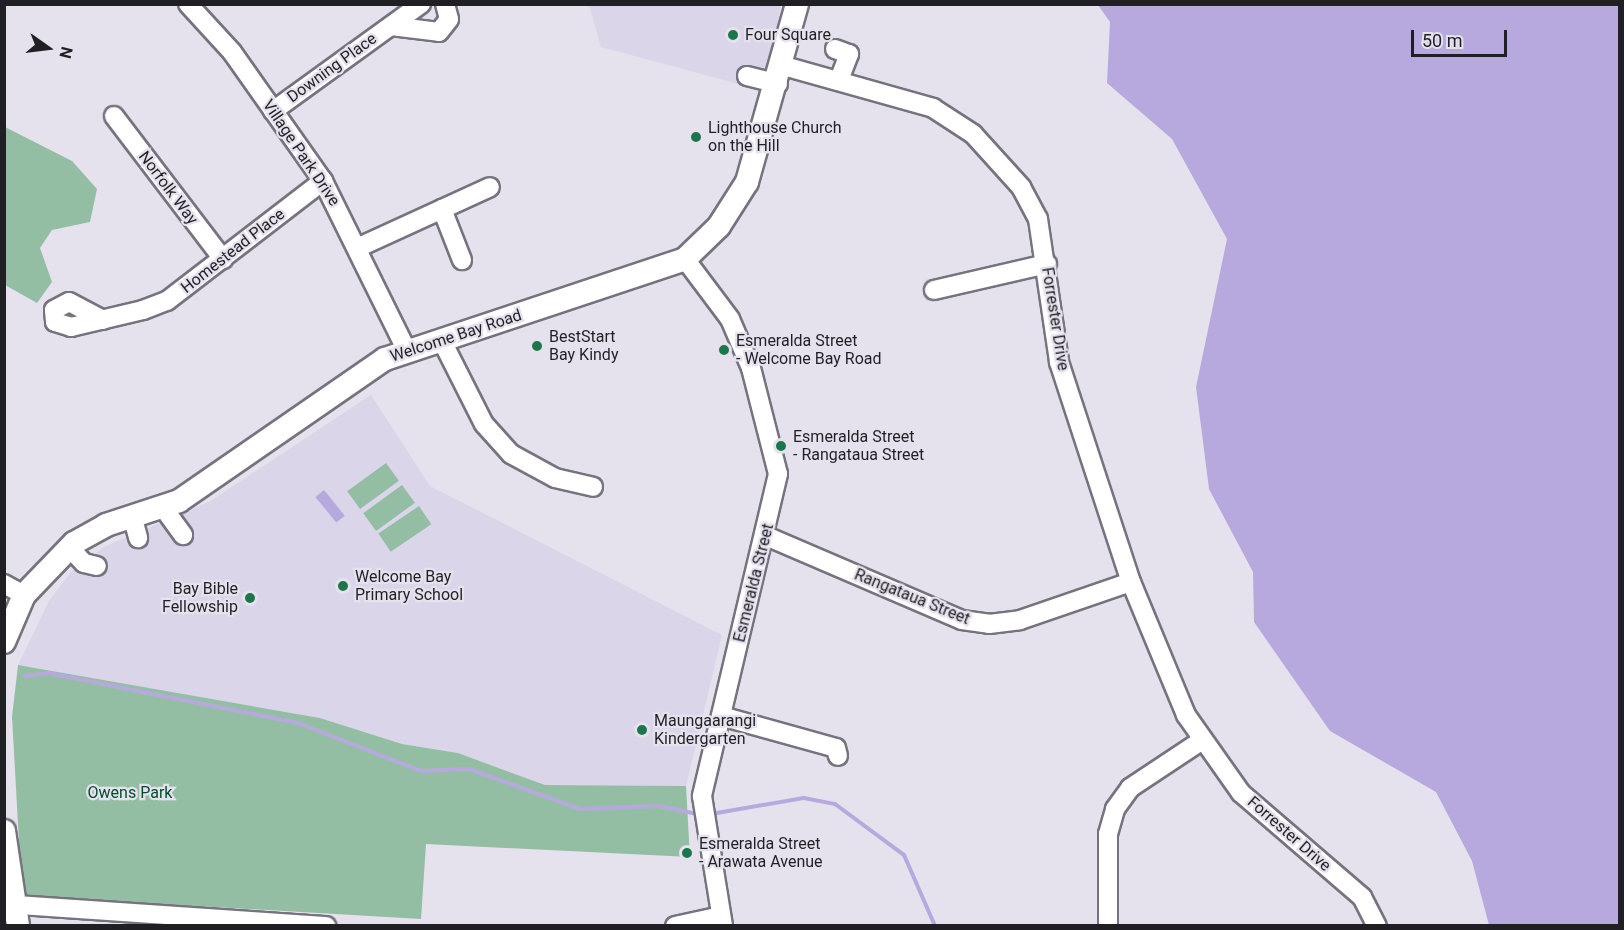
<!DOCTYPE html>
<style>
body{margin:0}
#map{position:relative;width:1624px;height:930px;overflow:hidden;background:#e5e2ee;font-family:Roboto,sans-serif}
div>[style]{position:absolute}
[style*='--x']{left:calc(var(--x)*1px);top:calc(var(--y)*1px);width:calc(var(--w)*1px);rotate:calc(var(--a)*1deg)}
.built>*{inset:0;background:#dad5e9}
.green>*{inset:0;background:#94bea4;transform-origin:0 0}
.water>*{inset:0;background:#b7a9de;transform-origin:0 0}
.stream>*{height:4px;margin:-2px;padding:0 2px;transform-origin:2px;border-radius:2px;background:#b7a9de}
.roads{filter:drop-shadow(2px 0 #76737f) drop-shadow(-2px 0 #76737f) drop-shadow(0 2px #76737f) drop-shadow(0 -2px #76737f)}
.minor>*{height:18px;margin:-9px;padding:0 9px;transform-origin:9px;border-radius:9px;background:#fff}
.major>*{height:22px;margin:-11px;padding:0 11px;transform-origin:11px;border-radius:11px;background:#fff}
.dots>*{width:16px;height:16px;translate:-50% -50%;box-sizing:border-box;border:3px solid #e5e2ee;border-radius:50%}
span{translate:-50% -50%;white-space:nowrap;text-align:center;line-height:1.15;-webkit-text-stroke:4.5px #e5e2ee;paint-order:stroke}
.poi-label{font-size:16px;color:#201f23}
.left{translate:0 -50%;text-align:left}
.right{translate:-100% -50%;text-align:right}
.street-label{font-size:16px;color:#201f23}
.park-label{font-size:16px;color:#034c2c}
.frame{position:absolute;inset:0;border:6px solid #201f23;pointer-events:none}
.north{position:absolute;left:18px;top:18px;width:60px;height:60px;-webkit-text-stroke:4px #e5e2ee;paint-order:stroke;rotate:104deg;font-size:16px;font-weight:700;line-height:24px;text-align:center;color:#201f23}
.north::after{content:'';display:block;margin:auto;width:21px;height:27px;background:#201f23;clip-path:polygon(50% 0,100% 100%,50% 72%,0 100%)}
.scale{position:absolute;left:1411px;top:30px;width:96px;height:27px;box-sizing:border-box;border:3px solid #201f23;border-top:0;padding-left:8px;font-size:18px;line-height:21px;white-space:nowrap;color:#201f23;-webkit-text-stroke:4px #e5e2ee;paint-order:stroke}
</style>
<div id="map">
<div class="built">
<div style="clip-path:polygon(589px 5px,781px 5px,765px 91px,601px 47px)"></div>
<div style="clip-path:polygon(371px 395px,430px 486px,722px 635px,686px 786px,545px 785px,458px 753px,402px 744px,320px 718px,18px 665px,49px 601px,71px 572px,104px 547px,209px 502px)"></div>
</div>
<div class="green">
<div style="clip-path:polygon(5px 127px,72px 161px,97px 189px,90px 222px,52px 230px,40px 248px,52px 282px,37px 303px,5px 285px)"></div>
<div style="left:386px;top:463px;width:22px;height:48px;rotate:54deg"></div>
<div style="left:402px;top:485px;width:22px;height:48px;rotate:54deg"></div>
<div style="left:419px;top:506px;width:22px;height:49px;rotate:56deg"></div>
<div style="clip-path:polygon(18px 665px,320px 718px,402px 744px,458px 753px,545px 785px,686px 786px,690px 857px,426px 844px,421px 919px,22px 896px,12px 717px)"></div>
</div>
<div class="water">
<div style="clip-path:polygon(1098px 5px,1619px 5px,1619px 925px,1489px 925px,1472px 861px,1436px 792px,1330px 731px,1254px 622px,1253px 572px,1209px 489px,1196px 387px,1227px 239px,1172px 139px,1107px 83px,1110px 22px)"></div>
<div style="left:324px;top:490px;width:33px;height:11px;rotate:51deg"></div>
</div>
<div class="stream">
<div style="--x:25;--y:676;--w:23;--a:-7"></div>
<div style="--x:48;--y:673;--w:255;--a:11.3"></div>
<div style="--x:298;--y:723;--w:132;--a:21.3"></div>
<div style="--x:421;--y:771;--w:48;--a:-2.4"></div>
<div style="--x:469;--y:769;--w:118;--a:19.8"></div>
<div style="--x:580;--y:809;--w:79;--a:-2.2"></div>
<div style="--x:659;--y:806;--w:40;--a:12"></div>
<div style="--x:711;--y:814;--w:94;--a:-9.8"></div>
<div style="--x:804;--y:798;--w:32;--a:11"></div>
<div style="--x:835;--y:804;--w:86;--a:36.5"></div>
<div style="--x:904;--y:855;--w:77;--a:66.4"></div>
</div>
<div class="roads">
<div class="minor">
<div style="--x:188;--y:4;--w:65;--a:47.5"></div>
<div style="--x:232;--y:52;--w:158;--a:54.8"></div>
<div style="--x:323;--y:181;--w:187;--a:63.7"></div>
<div style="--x:391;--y:26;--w:48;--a:7.1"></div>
<div style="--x:439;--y:32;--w:16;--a:-52"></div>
<div style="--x:449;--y:19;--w:16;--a:-105"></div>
<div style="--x:835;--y:49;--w:15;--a:20"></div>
<div style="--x:849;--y:54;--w:28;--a:111"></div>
<div style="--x:784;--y:66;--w:155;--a:15.7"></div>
<div style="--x:933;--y:108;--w:48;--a:33"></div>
<div style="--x:973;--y:134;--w:72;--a:47.8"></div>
<div style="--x:1021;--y:187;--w:36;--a:62"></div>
<div style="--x:1038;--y:219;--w:145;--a:81.6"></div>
<div style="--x:1059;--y:362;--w:231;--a:71.9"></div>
<div style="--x:1131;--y:582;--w:144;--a:67.5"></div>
<div style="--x:1186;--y:715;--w:95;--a:54.8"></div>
<div style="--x:1241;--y:793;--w:160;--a:40.7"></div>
<div style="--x:1362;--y:897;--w:33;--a:63"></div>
<div style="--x:747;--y:76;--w:32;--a:14"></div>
<div style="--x:273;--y:111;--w:183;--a:-35.9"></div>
<div style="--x:114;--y:116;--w:180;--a:52.7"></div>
<div style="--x:442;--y:209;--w:55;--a:68.6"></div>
<div style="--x:357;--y:248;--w:146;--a:-24.6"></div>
<div style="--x:685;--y:259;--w:75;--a:53.1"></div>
<div style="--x:730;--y:319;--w:53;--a:66.8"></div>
<div style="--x:751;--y:368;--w:109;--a:75.7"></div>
<div style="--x:778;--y:474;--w:331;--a:103.3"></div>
<div style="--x:702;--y:796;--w:132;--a:80.8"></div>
<div style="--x:934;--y:290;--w:116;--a:-13"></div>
<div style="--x:103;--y:320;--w:38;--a:-152"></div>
<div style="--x:69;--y:302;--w:17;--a:152"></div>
<div style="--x:54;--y:310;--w:12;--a:85"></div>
<div style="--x:55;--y:322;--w:17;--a:17"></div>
<div style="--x:71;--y:327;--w:74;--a:-13.3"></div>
<div style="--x:143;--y:310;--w:26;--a:-21"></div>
<div style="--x:167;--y:301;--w:197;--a:-37.6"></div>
<div style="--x:441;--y:339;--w:95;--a:63.2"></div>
<div style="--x:484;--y:424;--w:40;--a:48"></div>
<div style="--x:511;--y:454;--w:50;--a:28.6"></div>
<div style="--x:555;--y:478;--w:39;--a:13"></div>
<div style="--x:162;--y:506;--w:36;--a:54"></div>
<div style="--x:132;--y:515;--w:24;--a:75"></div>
<div style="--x:766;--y:536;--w:213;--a:23.2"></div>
<div style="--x:962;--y:620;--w:27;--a:8"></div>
<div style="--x:989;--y:624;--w:31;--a:-7"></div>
<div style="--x:1020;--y:620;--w:117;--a:-18.9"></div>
<div style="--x:69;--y:547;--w:22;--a:47"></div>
<div style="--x:84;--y:563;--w:13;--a:13"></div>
<div style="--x:4;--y:584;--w:23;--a:29"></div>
<div style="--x:721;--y:716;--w:119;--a:15.5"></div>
<div style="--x:836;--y:748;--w:8;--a:76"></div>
<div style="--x:18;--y:905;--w:309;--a:3.9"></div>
<div style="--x:675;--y:926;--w:47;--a:-12.3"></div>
<div style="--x:1108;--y:926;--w:92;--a:-90"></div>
<div style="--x:1108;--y:834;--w:26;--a:-74"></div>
<div style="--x:1115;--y:809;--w:26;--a:-54"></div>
<div style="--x:1130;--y:788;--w:85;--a:-33.5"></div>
</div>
<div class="major">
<div style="--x:4;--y:642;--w:51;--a:-66.9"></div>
<div style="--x:24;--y:595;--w:72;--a:-46.1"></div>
<div style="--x:74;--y:543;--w:37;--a:-29"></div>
<div style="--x:106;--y:525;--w:77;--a:-18.2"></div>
<div style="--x:179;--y:501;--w:250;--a:-34.6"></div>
<div style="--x:385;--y:359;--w:316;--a:-18.4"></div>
<div style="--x:685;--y:259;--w:47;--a:-44.1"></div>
<div style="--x:719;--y:226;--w:52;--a:-57.5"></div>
<div style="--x:747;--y:182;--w:185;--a:-74.3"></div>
<div style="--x:4;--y:831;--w:96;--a:81.6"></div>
</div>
</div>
<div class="dots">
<div style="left:733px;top:35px;background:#1d764b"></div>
<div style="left:696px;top:137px;background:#1d764b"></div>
<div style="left:537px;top:346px;background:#1d764b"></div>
<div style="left:724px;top:350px;background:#1d764b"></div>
<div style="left:781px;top:446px;background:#1d764b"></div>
<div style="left:343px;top:586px;background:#1d764b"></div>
<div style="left:250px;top:598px;background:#1d764b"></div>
<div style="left:642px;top:730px;background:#1d764b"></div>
<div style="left:687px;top:853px;background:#1d764b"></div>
</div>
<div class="poi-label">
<span class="left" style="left:745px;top:35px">Four Square</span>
<span class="left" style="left:708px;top:137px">Lighthouse Church<br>on the Hill</span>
<span class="left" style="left:549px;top:346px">BestStart<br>Bay Kindy</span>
<span class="left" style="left:736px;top:350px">Esmeralda Street<br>- Welcome Bay Road</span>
<span class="left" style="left:793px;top:446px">Esmeralda Street<br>- Rangataua Street</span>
<span class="left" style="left:355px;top:586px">Welcome Bay<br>Primary School</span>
<span class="right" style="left:238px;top:598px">Bay Bible<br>Fellowship</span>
<span class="left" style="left:654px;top:730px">Maungaarangi<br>Kindergarten</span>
<span class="left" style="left:699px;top:853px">Esmeralda Street<br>- Arawata Avenue</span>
</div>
<div class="street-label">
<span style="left:332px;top:68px;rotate:-36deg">Downing Place</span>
<span style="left:301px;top:153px;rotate:56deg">Village Park Drive</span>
<span style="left:168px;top:188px;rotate:53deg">Norfolk Way</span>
<span style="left:233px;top:251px;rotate:-38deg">Homestead Place</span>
<span style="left:1055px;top:319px;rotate:81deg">Forrester Drive</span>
<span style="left:456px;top:336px;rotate:-18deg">Welcome Bay Road</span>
<span style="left:754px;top:583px;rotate:-76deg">Esmeralda Street</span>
<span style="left:912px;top:597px;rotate:22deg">Rangataua Street</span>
<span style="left:1289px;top:834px;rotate:41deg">Forrester Drive</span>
</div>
<div class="park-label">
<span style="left:130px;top:793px">Owens Park</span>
</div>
<div class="frame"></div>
<div class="north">N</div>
<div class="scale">50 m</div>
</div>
